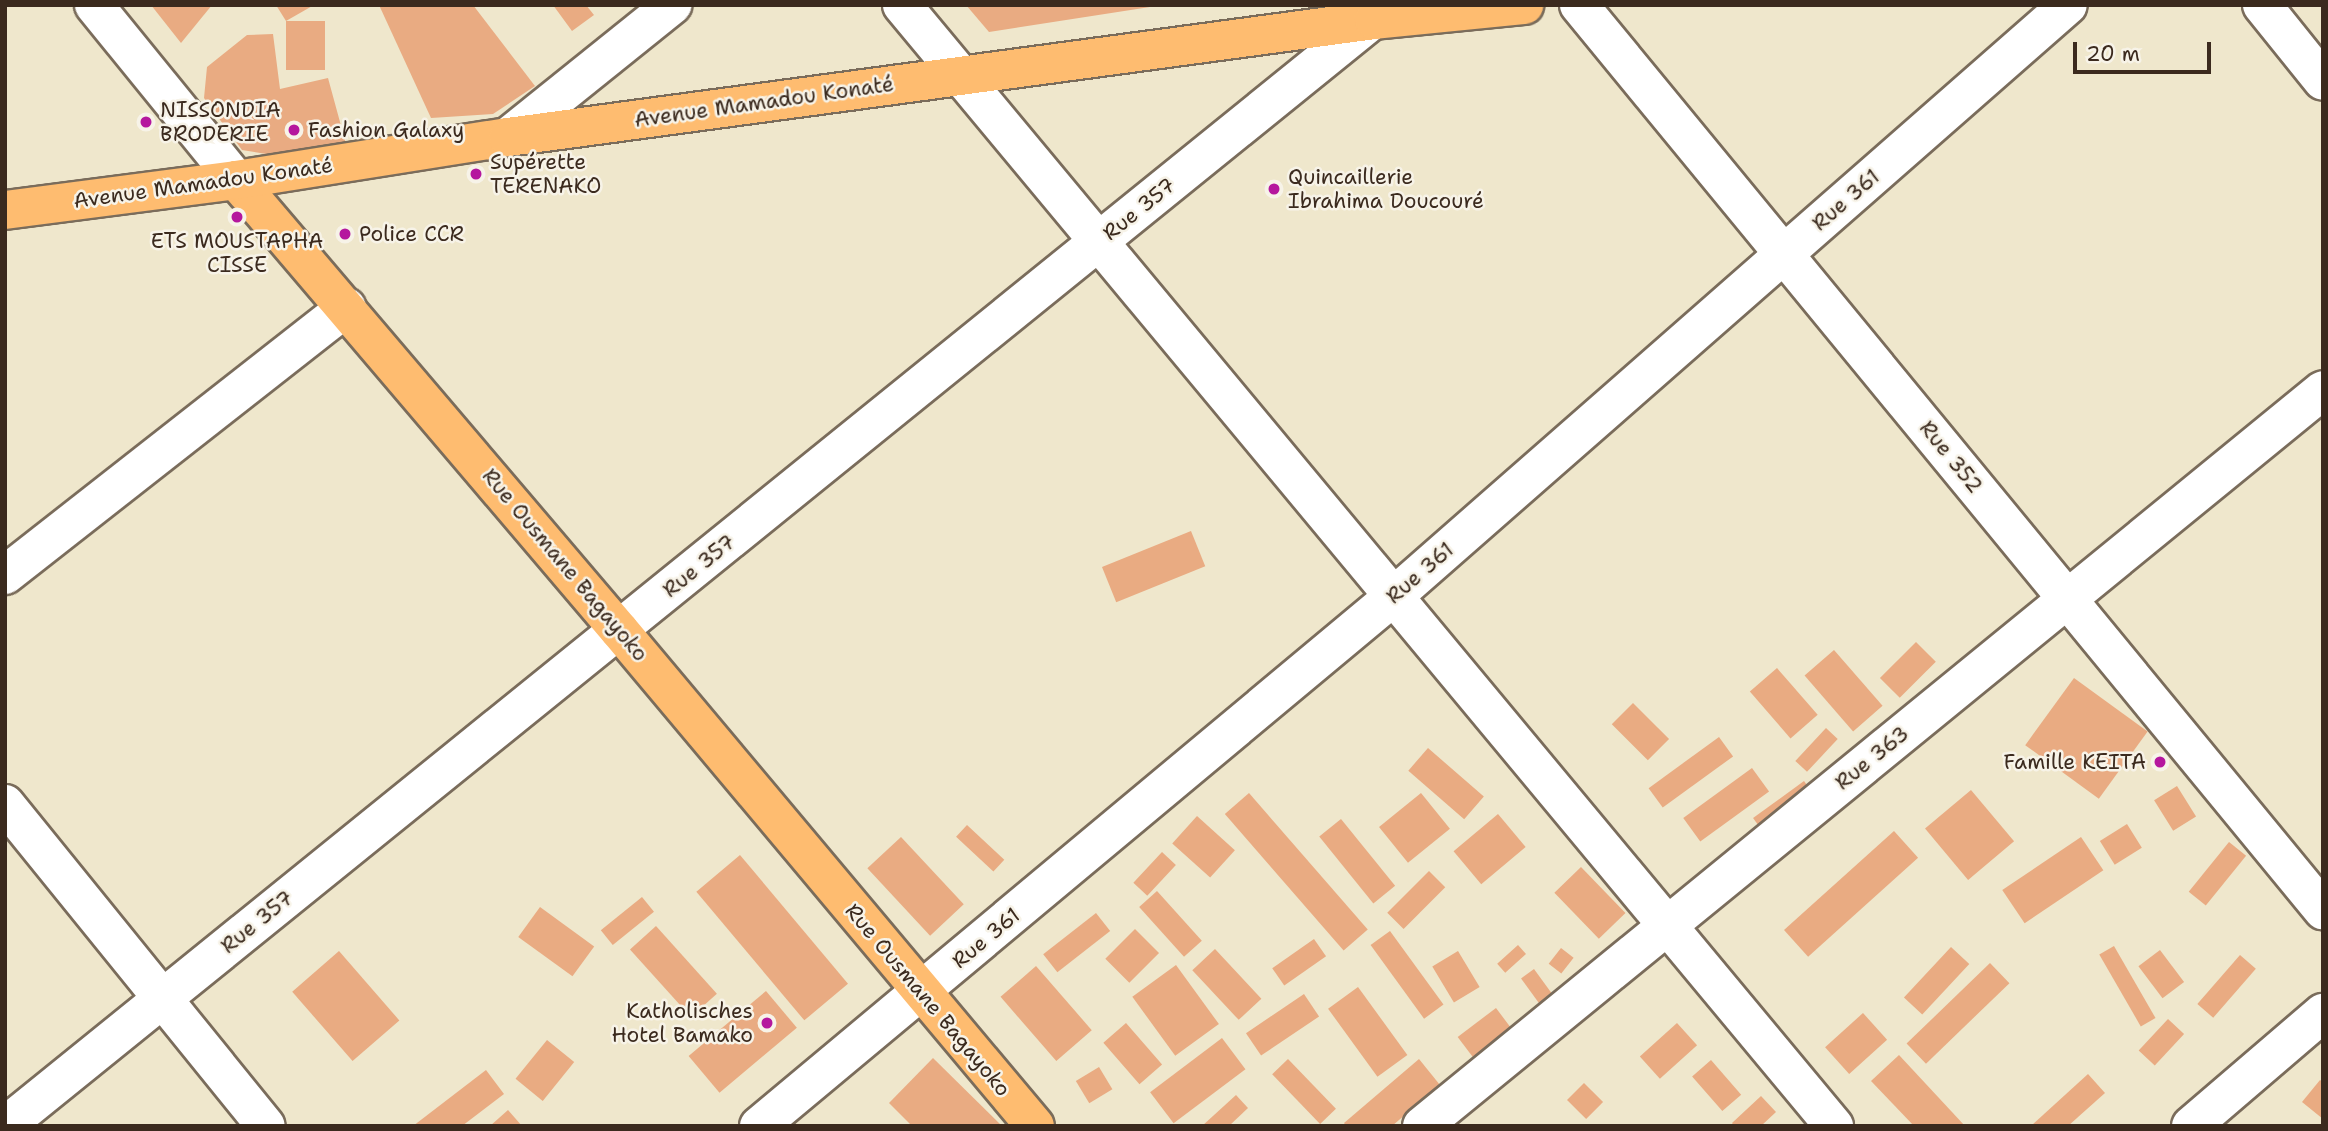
<!DOCTYPE html>
<meta charset="utf-8">
<style>
body{margin:0}
#map{position:relative;width:2328px;height:1131px;overflow:hidden;background:#efe7cc;font-family:"Shantell Sans",sans-serif}
div>[style]{position:absolute}
[style*='--x']{left:calc(var(--x)*1px);top:calc(var(--y)*1px);width:calc(var(--w)*1px);rotate:calc(var(--a)*1deg)}
.building>*{inset:0;background:#e9ab82;transform-origin:0 0}
.roads{filter:drop-shadow(2px 0 #7a6c5b) drop-shadow(-2px 0 #7a6c5b) drop-shadow(0 2px #7a6c5b) drop-shadow(0 -2px #7a6c5b)}
.minor>*{height:38px;margin:-19px;padding:0 19px;transform-origin:19px;border-radius:19px;background:#fff}
.major>*{height:38px;margin:-19px;padding:0 19px;transform-origin:19px;border-radius:19px;background:#febc70}
.dots>*{width:19px;height:19px;translate:-50% -50%;box-sizing:border-box;border:4px solid #f7f3e8;border-radius:50%}
span{translate:-50% -50%;white-space:nowrap;text-align:center;line-height:1.15;-webkit-text-stroke:5px #f7f3e8;paint-order:stroke}
.street-label{font-size:21px;color:#3b2a1e}
.poi-label{font-size:21px;color:#3b2a1e}
.left{translate:0 -50%;text-align:left}
.right{translate:-100% -50%;text-align:right}
.frame{position:absolute;inset:0;border:7px solid #3b2a1e;pointer-events:none}
.scale{position:absolute;left:2073px;top:42px;width:138px;height:32px;box-sizing:border-box;border:4px solid #3b2a1e;border-top:0;padding-left:9px;font-size:21px;line-height:24px;white-space:nowrap;color:#3b2a1e;-webkit-text-stroke:5px #f7f3e8;paint-order:stroke}
</style>
<div id="map">
<div class="building">
<div style="clip-path:polygon(151px 5px,212px 5px,181px 43px)"></div>
<div style="clip-path:polygon(276px 5px,314px 5px,286px 21px,325px 21px,325px 70px,286px 70px,286px 21px)"></div>
<div style="clip-path:polygon(379px 5px,473px 5px,535px 86px,493px 114px,431px 118px)"></div>
<div style="clip-path:polygon(553px 5px,586px 5px,594px 15px,572px 31px)"></div>
<div style="clip-path:polygon(966px 5px,1150px 5px,1150px 7px,989px 32px)"></div>
<div style="clip-path:polygon(273px 34px,280px 89px,328px 78px,346px 144px,279px 156px,242px 150px,204px 98px,207px 67px,247px 35px)"></div>
<div style="left:1191px;top:531px;width:38px;height:96px;rotate:68deg"></div>
<div style="left:1916px;top:642px;width:28px;height:51px;rotate:45deg"></div>
<div style="left:1834px;top:650px;width:74px;height:39px;rotate:49deg"></div>
<div style="left:1777px;top:668px;width:62px;height:36px;rotate:49deg"></div>
<div style="left:2074px;top:678px;width:91px;height:83px;rotate:36deg"></div>
<div style="left:1633px;top:703px;width:51px;height:30px;rotate:45deg"></div>
<div style="left:1826px;top:728px;width:16px;height:45px;rotate:43deg"></div>
<div style="left:1719px;top:737px;width:24px;height:87px;rotate:54deg"></div>
<div style="left:1428px;top:748px;width:74px;height:30px;rotate:41deg"></div>
<div style="left:1752px;top:768px;width:29px;height:85px;rotate:54deg"></div>
<div style="left:1804px;top:781px;width:17px;height:63px;rotate:54deg"></div>
<div style="left:2177px;top:786px;width:36px;height:27px;rotate:58deg"></div>
<div style="left:1971px;top:790px;width:67px;height:60px;rotate:50deg"></div>
<div style="left:1249px;top:793px;width:181px;height:32px;rotate:49deg"></div>
<div style="left:1421px;top:793px;width:46px;height:54px;rotate:51deg"></div>
<div style="left:1498px;top:814px;width:43px;height:58px;rotate:50deg"></div>
<div style="left:1197px;top:816px;width:51px;height:37px;rotate:42deg"></div>
<div style="left:1341px;top:819px;width:86px;height:28px;rotate:51deg"></div>
<div style="left:2127px;top:824px;width:28px;height:32px;rotate:58deg"></div>
<div style="left:967px;top:825px;width:51px;height:16px;rotate:43deg"></div>
<div style="left:1894px;top:831px;width:36px;height:148px;rotate:48deg"></div>
<div style="left:901px;top:837px;width:92px;height:46px;rotate:47deg"></div>
<div style="left:2081px;top:837px;width:40px;height:95px;rotate:56deg"></div>
<div style="left:2229px;top:842px;width:22px;height:64px;rotate:39deg"></div>
<div style="left:1162px;top:852px;width:19px;height:42px;rotate:43deg"></div>
<div style="left:740px;top:855px;width:168px;height:57px;rotate:50deg"></div>
<div style="left:1581px;top:867px;width:64px;height:37px;rotate:46deg"></div>
<div style="left:1429px;top:871px;width:23px;height:59px;rotate:45deg"></div>
<div style="left:1157px;top:891px;width:67px;height:24px;rotate:48deg"></div>
<div style="left:642px;top:897px;width:19px;height:53px;rotate:51deg"></div>
<div style="left:540px;top:907px;width:67px;height:37px;rotate:36deg"></div>
<div style="left:1096px;top:913px;width:23px;height:67px;rotate:52deg"></div>
<div style="left:656px;top:926px;width:91px;height:35px;rotate:48deg"></div>
<div style="left:1135px;top:929px;width:34px;height:42px;rotate:45deg"></div>
<div style="left:1390px;top:931px;width:91px;height:24px;rotate:54deg"></div>
<div style="left:1314px;top:939px;width:21px;height:51px;rotate:55deg"></div>
<div style="left:1518px;top:945px;width:12px;height:28px;rotate:48deg"></div>
<div style="left:2114px;top:946px;width:83px;height:17px;rotate:60deg"></div>
<div style="left:1951px;top:947px;width:25px;height:69px;rotate:43deg"></div>
<div style="left:1561px;top:948px;width:16px;height:20px;rotate:38deg"></div>
<div style="left:1215px;top:949px;width:68px;height:31px;rotate:47deg"></div>
<div style="left:2160px;top:950px;width:40px;height:27px;rotate:53deg"></div>
<div style="left:339px;top:951px;width:92px;height:62px;rotate:49deg"></div>
<div style="left:1458px;top:951px;width:42px;height:30px;rotate:59deg"></div>
<div style="left:2240px;top:955px;width:21px;height:65px;rotate:41deg"></div>
<div style="left:1990px;top:963px;width:28px;height:116px;rotate:46deg"></div>
<div style="left:1176px;top:965px;width:73px;height:54px;rotate:54deg"></div>
<div style="left:1036px;top:966px;width:85px;height:47px;rotate:49deg"></div>
<div style="left:1534px;top:969px;width:39px;height:16px;rotate:54deg"></div>
<div style="left:1358px;top:987px;width:84px;height:37px;rotate:54deg"></div>
<div style="left:766px;top:991px;width:48px;height:101px;rotate:50deg"></div>
<div style="left:1304px;top:994px;width:27px;height:70px;rotate:56deg"></div>
<div style="left:1496px;top:1008px;width:39px;height:48px;rotate:53deg"></div>
<div style="left:1863px;top:1013px;width:36px;height:51px;rotate:48deg"></div>
<div style="left:2168px;top:1019px;width:22px;height:43px;rotate:43deg"></div>
<div style="left:1126px;top:1023px;width:55px;height:30px;rotate:49deg"></div>
<div style="left:1677px;top:1023px;width:30px;height:50px;rotate:48deg"></div>
<div style="left:1222px;top:1038px;width:39px;height:90px;rotate:53deg"></div>
<div style="left:547px;top:1040px;width:35px;height:50px;rotate:39deg"></div>
<div style="clip-path:polygon(1899px 1055px,1965px 1126px,1914px 1126px,1871px 1081px)"></div>
<div style="clip-path:polygon(933px 1058px,1002px 1126px,912px 1126px,889px 1103px)"></div>
<div style="left:1288px;top:1059px;width:69px;height:22px;rotate:46deg"></div>
<div style="clip-path:polygon(1419px 1059px,1440px 1085px,1392px 1126px,1346px 1126px,1344px 1123px)"></div>
<div style="left:1711px;top:1060px;width:46px;height:25px;rotate:49deg"></div>
<div style="left:1099px;top:1067px;width:26px;height:27px;rotate:59deg"></div>
<div style="clip-path:polygon(486px 1070px,504px 1094px,462px 1126px,413px 1126px)"></div>
<div style="clip-path:polygon(2088px 1074px,2105px 1093px,2068px 1126px,2031px 1126px)"></div>
<div style="clip-path:polygon(2320px 1080px,2323px 1082px,2323px 1119px,2302px 1102px)"></div>
<div style="left:1584px;top:1083px;width:27px;height:24px;rotate:45deg"></div>
<div style="clip-path:polygon(1236px 1095px,1248px 1108px,1229px 1126px,1202px 1126px)"></div>
<div style="clip-path:polygon(1761px 1096px,1776px 1112px,1761px 1126px,1734px 1126px,1732px 1123px)"></div>
<div style="clip-path:polygon(508px 1110px,522px 1126px,490px 1126px)"></div>
</div>
<div class="roads">
<div class="minor">
<div style="--x:94;--y:5;--w:225;--a:50.9"></div>
<div style="--x:902;--y:5;--w:1458;--a:50.26"></div>
<div style="--x:1579;--y:5;--w:1172;--a:50.58"></div>
<div style="--x:2262;--y:5;--w:97;--a:51.2"></div>
<div style="--x:508;--y:137;--w:211;--a:-38.8"></div>
<div style="--x:5;--y:575;--w:434;--a:-38.1"></div>
<div style="--x:5;--y:804;--w:414;--a:51"></div>
<div style="--x:5;--y:1126;--w:1776;--a:-38.97"></div>
<div style="--x:759;--y:1126;--w:827;--a:-39.85"></div>
<div style="--x:1394;--y:596;--w:896;--a:-41.25"></div>
<div style="--x:1422;--y:1126;--w:1163;--a:-39.24"></div>
<div style="--x:2191;--y:1126;--w:174;--a:-40.6"></div>
</div>
<div class="major">
<div style="--x:236;--y:180;--w:591;--a:49.6"></div>
<div style="--x:619;--y:630;--w:647;--a:50.01"></div>
<div style="--x:5;--y:210;--w:233;--a:-7.4"></div>
<div style="--x:236;--y:180;--w:275;--a:-9"></div>
<div style="--x:508;--y:137;--w:874;--a:-7.69"></div>
<div style="--x:1374;--y:20;--w:151;--a:-5.7"></div>
</div>
</div>
<div class="dots">
<div style="left:146px;top:122px;background:#b5179e"></div>
<div style="left:294px;top:130px;background:#b5179e"></div>
<div style="left:476px;top:174px;background:#b5179e"></div>
<div style="left:1274px;top:189px;background:#b5179e"></div>
<div style="left:237px;top:217px;background:#b5179e"></div>
<div style="left:345px;top:234px;background:#b5179e"></div>
<div style="left:2160px;top:762px;background:#b5179e"></div>
<div style="left:767px;top:1023px;background:#b5179e"></div>
</div>
<div class="street-label">
<span style="left:764px;top:102px;rotate:-8deg">Avenue Mamadou Konaté</span>
<span style="left:203px;top:183px;rotate:-8deg">Avenue Mamadou Konaté</span>
<span style="left:1846px;top:200px;rotate:-41deg">Rue 361</span>
<span style="left:1139px;top:209px;rotate:-39deg">Rue 357</span>
<span style="left:1951px;top:457px;rotate:51deg">Rue 352</span>
<span style="left:565px;top:565px;rotate:50deg">Rue Ousmane Bagayoko</span>
<span style="left:699px;top:566px;rotate:-39deg">Rue 357</span>
<span style="left:1420px;top:573px;rotate:-41deg">Rue 361</span>
<span style="left:1872px;top:758px;rotate:-39deg">Rue 363</span>
<span style="left:257px;top:922px;rotate:-39deg">Rue 357</span>
<span style="left:986px;top:938px;rotate:-40deg">Rue 361</span>
<span style="left:928px;top:1000px;rotate:50deg">Rue Ousmane Bagayoko</span>
</div>
<div class="poi-label">
<span class="left" style="left:160px;top:122px">NISSONDIA<br>BRODERIE</span>
<span class="left" style="left:308px;top:130px">Fashion Galaxy</span>
<span class="left" style="left:490px;top:174px">Supérette<br>TERENAKO</span>
<span class="left" style="left:1288px;top:189px">Quincaillerie<br>Ibrahima Doucouré</span>
<span class="left" style="left:359px;top:234px">Police CCR</span>
<span style="left:237px;top:253px">ETS MOUSTAPHA<br>CISSE</span>
<span class="right" style="left:2146px;top:762px">Famille KEITA</span>
<span class="right" style="left:753px;top:1023px">Katholisches<br>Hotel Bamako</span>
</div>
<div class="frame"></div>
<div class="scale">20 m</div>
</div>
